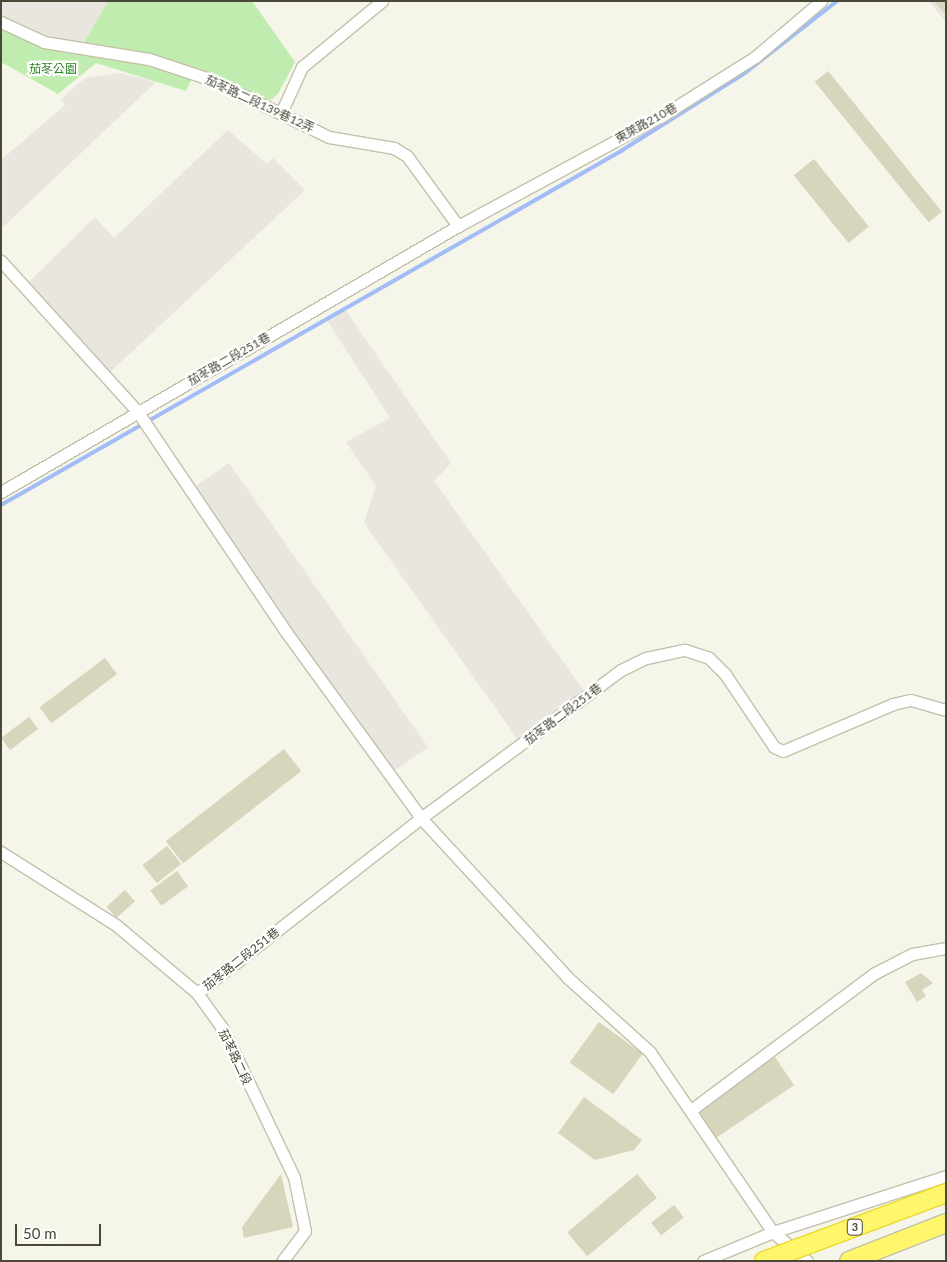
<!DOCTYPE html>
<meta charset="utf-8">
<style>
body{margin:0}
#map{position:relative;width:947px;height:1262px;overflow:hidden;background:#f6f5e9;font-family:Lato,"Noto Sans TC",sans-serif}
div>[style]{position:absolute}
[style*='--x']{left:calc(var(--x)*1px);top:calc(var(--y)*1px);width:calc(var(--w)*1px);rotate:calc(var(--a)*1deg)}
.industrial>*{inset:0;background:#e8e6de;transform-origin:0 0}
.green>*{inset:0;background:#c0edaf}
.stream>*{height:4px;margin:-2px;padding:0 2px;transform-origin:2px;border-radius:2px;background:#a1bcf6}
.building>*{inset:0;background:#d8d5bd;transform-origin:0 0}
.roads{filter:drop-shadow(1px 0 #c2c1ab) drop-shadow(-1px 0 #c2c1ab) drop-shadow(0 1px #c2c1ab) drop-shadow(0 -1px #c2c1ab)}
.minor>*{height:11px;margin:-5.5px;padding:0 5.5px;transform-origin:5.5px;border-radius:5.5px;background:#fff}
.highway>*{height:18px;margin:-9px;padding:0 9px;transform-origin:9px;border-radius:9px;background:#fff66b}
.bridges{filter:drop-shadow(1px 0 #ead92f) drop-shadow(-1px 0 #ead92f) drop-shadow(0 1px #ead92f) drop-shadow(0 -1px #ead92f)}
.highway-bridge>*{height:18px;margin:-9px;padding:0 9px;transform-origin:9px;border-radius:9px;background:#fff66b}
span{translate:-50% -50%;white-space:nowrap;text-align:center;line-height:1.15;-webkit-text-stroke:4.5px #fff;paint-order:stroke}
.shield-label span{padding:1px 4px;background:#fff;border:1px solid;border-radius:4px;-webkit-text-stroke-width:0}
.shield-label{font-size:11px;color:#4a4837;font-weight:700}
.park-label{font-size:12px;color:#2e8224}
.street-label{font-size:12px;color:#4a4837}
.frame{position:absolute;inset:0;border:2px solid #4a4837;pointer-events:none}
.scale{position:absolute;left:15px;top:1224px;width:86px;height:22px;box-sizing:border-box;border:2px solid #4a4837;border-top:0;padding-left:6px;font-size:15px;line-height:18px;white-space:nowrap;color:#4a4837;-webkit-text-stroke:4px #fff;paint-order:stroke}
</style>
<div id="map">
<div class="industrial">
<div style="clip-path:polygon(1px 1px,108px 1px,81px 48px,1px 25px)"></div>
<div style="clip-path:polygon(929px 1px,946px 1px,946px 22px)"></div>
<div style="clip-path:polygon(120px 73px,156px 82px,1px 229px,1px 160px,65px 105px,61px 99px,85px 78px)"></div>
<div style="clip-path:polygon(228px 130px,267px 164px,273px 158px,305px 190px,107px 375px,22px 289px,95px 217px,114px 238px)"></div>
<div style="clip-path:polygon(344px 308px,451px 463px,434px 481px,584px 691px,521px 744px,364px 523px,376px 486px,346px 442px,390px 418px,325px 317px)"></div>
<div style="left:229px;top:463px;width:347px;height:47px;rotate:55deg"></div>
</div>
<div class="green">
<div style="clip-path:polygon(108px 1px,252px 1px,295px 62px,278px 94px,268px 102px,192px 78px,186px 91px,96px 63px,58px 94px,1px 62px,1px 24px,64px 53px,81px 48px)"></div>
</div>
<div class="stream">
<div style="--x:1;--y:505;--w:714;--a:-29.72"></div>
<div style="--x:621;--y:151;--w:146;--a:-32.2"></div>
<div style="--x:745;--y:73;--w:117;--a:-38"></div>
</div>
<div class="building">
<div style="clip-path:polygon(934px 1px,946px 1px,946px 15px)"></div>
<div style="left:828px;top:71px;width:181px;height:17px;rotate:51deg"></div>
<div style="left:814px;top:159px;width:87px;height:26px;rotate:51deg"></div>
<div style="left:105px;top:658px;width:20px;height:82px;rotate:53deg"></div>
<div style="left:29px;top:717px;width:15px;height:35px;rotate:53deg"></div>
<div style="left:284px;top:749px;width:28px;height:150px;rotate:52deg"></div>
<div style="left:167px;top:846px;width:23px;height:31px;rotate:52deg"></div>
<div style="left:177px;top:871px;width:19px;height:33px;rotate:54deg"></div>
<div style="left:125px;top:890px;width:15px;height:25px;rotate:48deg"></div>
<div style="clip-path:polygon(921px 973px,933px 983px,922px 990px,926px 996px,917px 1002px,905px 982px)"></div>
<div style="left:599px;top:1022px;width:54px;height:50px;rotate:36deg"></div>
<div style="left:775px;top:1057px;width:34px;height:97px;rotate:56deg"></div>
<div style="clip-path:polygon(584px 1097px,642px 1140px,634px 1150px,595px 1160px,558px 1133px)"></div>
<div style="clip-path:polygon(281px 1174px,293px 1227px,244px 1238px,242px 1227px)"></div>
<div style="left:637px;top:1174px;width:31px;height:91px;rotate:50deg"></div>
<div style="left:674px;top:1205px;width:16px;height:29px;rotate:52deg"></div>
</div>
<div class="roads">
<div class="minor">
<div style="--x:1;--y:22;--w:47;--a:24.9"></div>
<div style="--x:44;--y:42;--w:106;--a:9.2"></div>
<div style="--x:149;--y:59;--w:66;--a:18.4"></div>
<div style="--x:212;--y:80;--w:130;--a:26"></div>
<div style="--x:329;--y:137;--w:66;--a:9.6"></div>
<div style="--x:394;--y:148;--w:15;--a:32"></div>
<div style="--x:407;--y:156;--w:87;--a:53.9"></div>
<div style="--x:281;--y:113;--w:51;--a:-65.5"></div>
<div style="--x:302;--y:67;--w:104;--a:-39.5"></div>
<div style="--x:1;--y:261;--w:202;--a:47.8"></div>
<div style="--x:137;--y:411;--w:267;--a:56"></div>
<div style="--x:286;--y:632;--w:230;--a:54"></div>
<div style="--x:421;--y:818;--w:216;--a:47.4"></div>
<div style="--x:567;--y:977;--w:112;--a:42.1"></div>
<div style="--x:650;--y:1052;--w:218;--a:55.7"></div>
<div style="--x:773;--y:1232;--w:45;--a:40.5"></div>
<div style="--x:1;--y:492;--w:529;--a:-30.2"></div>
<div style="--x:458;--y:226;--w:230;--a:-28.4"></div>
<div style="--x:660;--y:117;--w:112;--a:-32.3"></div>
<div style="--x:755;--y:57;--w:87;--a:-40.3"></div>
<div style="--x:1;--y:852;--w:136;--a:32.4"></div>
<div style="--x:116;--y:925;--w:106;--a:40"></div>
<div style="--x:197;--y:993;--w:44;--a:54.2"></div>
<div style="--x:223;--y:1029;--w:164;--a:64.4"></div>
<div style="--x:294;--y:1177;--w:55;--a:78.5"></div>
<div style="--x:305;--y:1231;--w:38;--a:127"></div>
<div style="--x:197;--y:993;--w:284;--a:-38"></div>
<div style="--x:421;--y:818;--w:249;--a:-36.5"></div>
<div style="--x:621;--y:670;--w:28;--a:-26"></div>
<div style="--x:646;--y:658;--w:40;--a:-12"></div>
<div style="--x:685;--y:650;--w:25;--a:18"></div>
<div style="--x:709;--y:658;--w:23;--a:45"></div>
<div style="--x:725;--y:674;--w:88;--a:56.1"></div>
<div style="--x:774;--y:747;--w:10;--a:24"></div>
<div style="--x:783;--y:751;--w:120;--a:-23.1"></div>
<div style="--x:893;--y:704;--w:18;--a:-13"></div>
<div style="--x:911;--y:700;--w:36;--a:16"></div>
<div style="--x:691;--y:1110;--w:229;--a:-36.7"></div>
<div style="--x:875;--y:973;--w:42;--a:-27.2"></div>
<div style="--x:912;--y:954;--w:35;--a:-10"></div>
<div style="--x:703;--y:1261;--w:76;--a:-22.5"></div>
<div style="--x:773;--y:1232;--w:182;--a:-17.9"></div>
</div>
<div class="highway">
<div style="--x:849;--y:1261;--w:104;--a:-21.4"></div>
</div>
</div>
<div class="bridges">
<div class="highway-bridge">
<div style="--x:764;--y:1261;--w:194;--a:-20.5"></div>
</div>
</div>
<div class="shield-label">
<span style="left:855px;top:1227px">3</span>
</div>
<div class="park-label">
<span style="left:53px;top:69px">茄苳公園</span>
</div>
<div class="street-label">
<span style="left:260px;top:104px;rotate:25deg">茄苳路二段139巷12弄</span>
<span style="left:646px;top:123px;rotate:-29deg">東萊路210巷</span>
<span style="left:229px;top:359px;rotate:-30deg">茄苳路二段251巷</span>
<span style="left:563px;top:714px;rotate:-37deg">茄苳路二段251巷</span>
<span style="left:241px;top:959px;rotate:-38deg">茄苳路二段251巷</span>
<span style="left:235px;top:1057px;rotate:65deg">茄苳路二段</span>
</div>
<div class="frame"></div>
<div class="scale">50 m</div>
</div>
